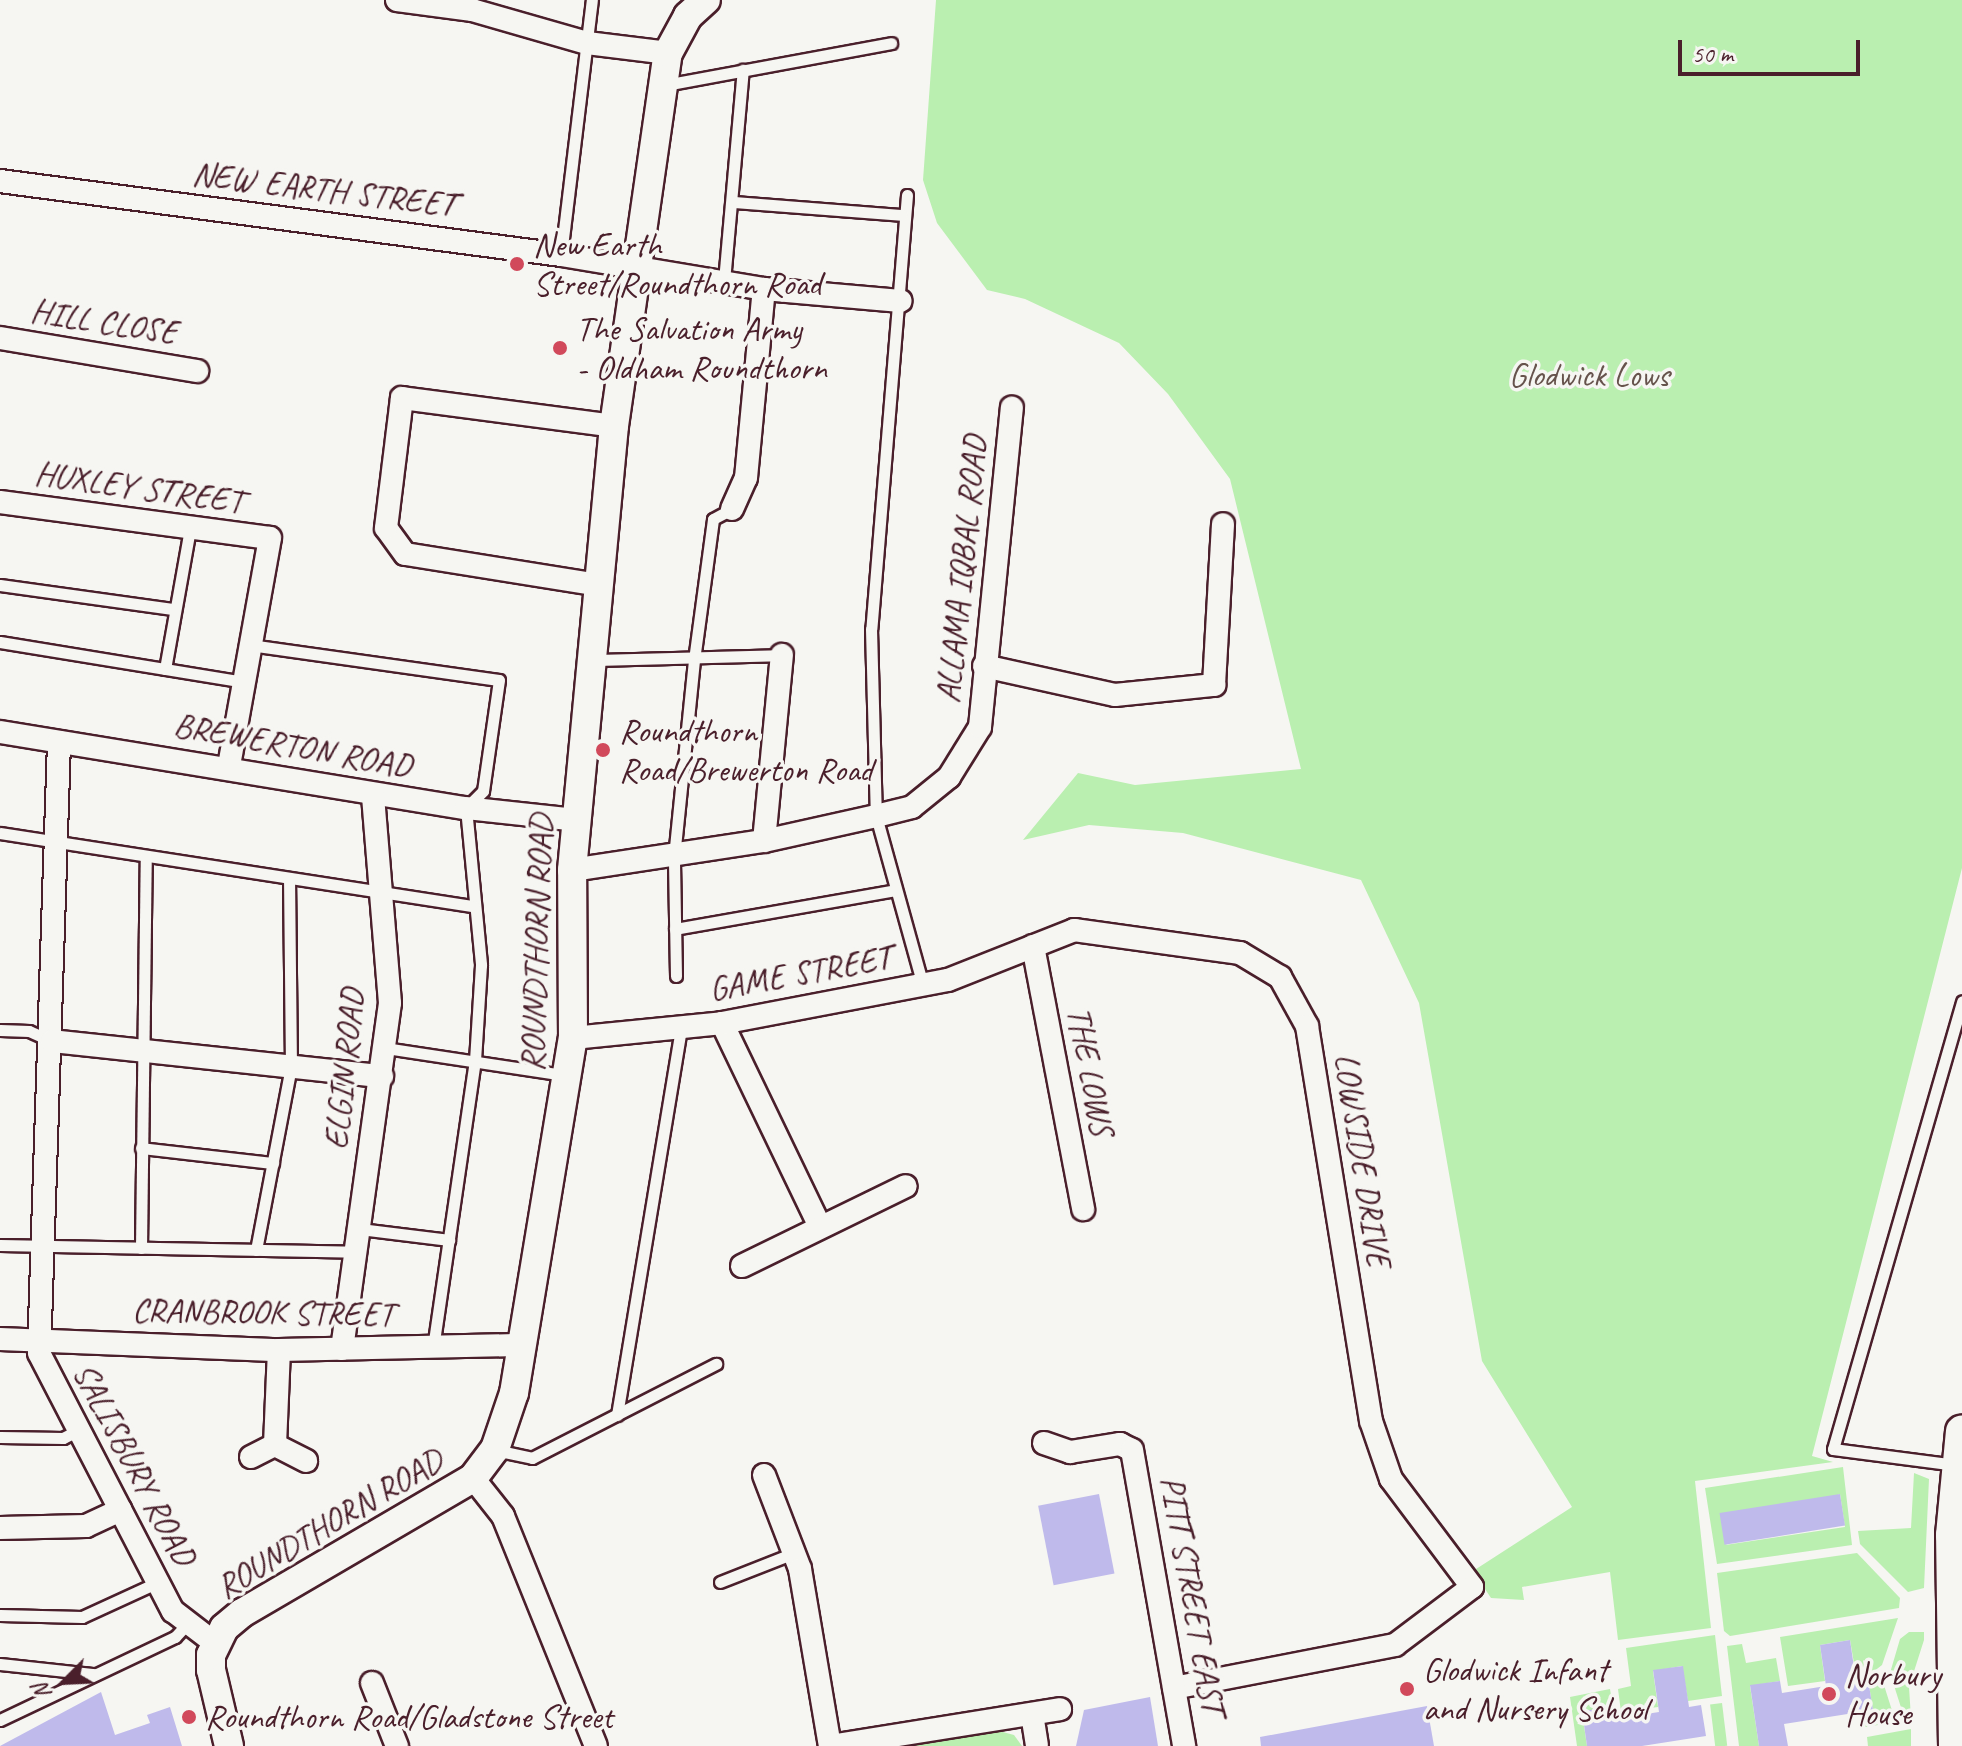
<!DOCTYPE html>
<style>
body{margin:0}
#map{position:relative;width:1962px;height:1746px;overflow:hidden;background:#f6f6f2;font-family:Caveat,sans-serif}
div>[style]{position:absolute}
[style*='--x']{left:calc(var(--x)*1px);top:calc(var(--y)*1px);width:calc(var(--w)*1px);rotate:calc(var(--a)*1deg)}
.green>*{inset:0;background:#baefb0;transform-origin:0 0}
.building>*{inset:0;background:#bfbaeb;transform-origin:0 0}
.roads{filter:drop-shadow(2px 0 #4a1f2b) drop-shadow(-2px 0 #4a1f2b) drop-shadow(0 2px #4a1f2b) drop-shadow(0 -2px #4a1f2b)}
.service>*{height:11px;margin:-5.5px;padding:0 5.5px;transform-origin:5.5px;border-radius:5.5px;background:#f6f6f2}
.minor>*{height:22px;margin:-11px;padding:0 11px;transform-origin:11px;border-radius:11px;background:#f6f6f2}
.tertiary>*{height:28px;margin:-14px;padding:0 14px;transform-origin:14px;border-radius:14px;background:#f6f6f2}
.secondary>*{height:32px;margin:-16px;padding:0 16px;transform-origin:16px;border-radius:16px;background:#f6f6f2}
.dots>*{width:22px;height:22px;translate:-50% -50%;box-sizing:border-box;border:4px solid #f6f6f2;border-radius:50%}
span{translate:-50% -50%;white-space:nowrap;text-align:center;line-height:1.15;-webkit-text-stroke:7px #f6f6f2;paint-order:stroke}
.street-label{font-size:34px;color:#4a1f2b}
.poi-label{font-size:34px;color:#4a1f2b}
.left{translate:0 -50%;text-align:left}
.park-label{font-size:34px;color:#66534c}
.north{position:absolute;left:24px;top:1642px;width:80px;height:80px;-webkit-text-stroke:6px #f6f6f2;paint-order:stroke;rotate:246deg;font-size:22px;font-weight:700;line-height:32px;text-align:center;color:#4a1f2b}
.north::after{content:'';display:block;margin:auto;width:28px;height:36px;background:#4a1f2b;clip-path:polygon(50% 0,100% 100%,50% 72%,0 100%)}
.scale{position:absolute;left:1678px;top:40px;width:182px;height:36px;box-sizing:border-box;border:4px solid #4a1f2b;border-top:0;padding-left:10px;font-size:24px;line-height:28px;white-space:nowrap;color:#4a1f2b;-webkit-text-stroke:6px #f6f6f2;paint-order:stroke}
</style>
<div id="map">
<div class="green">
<div style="clip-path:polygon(936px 0,1962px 0,1962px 868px,1812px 1456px,1833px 1462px,1695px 1481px,1711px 1628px,1618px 1640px,1610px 1572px,1522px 1587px,1524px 1600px,1491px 1598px,1473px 1571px,1572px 1507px,1482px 1361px,1419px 1003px,1361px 880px,1183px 833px,1089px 825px,1023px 840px,1078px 773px,1135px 785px,1301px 769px,1230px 479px,1168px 394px,1119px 343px,1025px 299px,987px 290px,937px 223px,923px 180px)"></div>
<div style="clip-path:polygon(evenodd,1843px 1467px,1852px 1545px,1717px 1564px,1705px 1488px,1843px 1467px,1840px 1494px,1845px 1527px,1725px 1545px,1840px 1494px)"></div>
<div style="clip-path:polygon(1914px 1473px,1929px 1479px,1924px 1588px,1908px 1592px,1860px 1544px,1858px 1531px,1911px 1528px)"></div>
<div style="clip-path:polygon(1857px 1553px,1900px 1598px,1899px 1608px,1730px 1636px,1724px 1631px,1717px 1573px)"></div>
<div style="clip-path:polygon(1898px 1618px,1882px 1665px,1873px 1672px,1856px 1675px,1850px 1640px,1820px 1645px,1825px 1681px,1788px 1686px,1780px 1637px)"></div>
<div style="clip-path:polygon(1909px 1632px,1924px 1632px,1924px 1640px,1909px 1687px,1911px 1718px,1905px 1720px,1890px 1673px,1900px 1639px)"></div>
<div style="clip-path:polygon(1715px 1635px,1722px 1696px,1688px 1701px,1682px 1666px,1653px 1671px,1658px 1707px,1621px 1712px,1618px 1689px,1631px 1686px,1626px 1648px)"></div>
<div style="clip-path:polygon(1742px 1644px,1746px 1663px,1776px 1658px,1780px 1681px,1750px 1686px,1759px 1746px,1739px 1746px,1727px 1646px)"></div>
<div style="clip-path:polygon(1868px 1679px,1883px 1682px,1895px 1720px,1891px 1723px,1865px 1727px,1863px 1712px,1873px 1710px)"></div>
<div style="clip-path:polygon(1610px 1689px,1613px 1707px,1582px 1712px,1587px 1746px,1577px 1746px,1570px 1697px)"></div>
<div style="left:1722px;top:1703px;width:43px;height:12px;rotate:83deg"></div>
<div style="clip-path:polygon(1911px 1729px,1911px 1746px,1868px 1746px,1867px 1737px)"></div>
<div style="clip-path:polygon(999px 1731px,1014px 1735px,1022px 1746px,903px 1746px)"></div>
</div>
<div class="building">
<div style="left:1099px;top:1494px;width:81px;height:62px;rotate:79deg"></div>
<div style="left:1840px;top:1494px;width:32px;height:122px;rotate:81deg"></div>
<div style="clip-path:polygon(1850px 1640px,1856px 1681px,1868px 1679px,1873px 1710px,1784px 1724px,1788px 1746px,1759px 1746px,1750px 1685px,1780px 1681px,1782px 1693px,1826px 1686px,1820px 1645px)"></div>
<div style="clip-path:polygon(1683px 1666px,1689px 1707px,1701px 1705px,1706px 1736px,1642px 1746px,1587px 1746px,1582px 1711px,1613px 1707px,1614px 1719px,1659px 1712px,1653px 1670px)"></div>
<div style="clip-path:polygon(101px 1692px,115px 1735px,150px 1723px,147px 1715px,170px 1707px,182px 1746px,0 1746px)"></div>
<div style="clip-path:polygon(1150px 1697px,1158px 1746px,1076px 1746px,1084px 1710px)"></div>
<div style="clip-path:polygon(1427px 1706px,1434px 1746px,1261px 1746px,1260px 1737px)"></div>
</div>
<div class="roads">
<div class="service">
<div style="--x:665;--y:85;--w:230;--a:-10.5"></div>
<div style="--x:907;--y:195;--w:435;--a:94.7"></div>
<div style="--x:871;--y:629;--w:187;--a:88.5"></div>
<div style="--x:876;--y:816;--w:175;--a:74.5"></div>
<div style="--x:733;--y:202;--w:169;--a:4.4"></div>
<div style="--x:561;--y:255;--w:257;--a:-83.1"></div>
<div style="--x:724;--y:281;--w:212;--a:-84.9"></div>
<div style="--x:0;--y:585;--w:176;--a:7.9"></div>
<div style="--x:0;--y:642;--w:247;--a:9.3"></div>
<div style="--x:250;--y:645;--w:251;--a:8"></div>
<div style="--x:499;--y:680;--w:112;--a:98.2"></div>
<div style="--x:483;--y:791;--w:24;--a:135"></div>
<div style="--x:466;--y:808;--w:158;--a:84.5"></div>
<div style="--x:481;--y:965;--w:95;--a:93.6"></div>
<div style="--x:475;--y:1060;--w:291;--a:98.3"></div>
<div style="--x:592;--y:660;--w:190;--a:-1.5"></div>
<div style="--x:165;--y:669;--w:143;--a:-79.9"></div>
<div style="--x:0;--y:833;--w:480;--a:8.8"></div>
<div style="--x:675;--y:929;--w:224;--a:-10"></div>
<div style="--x:676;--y:976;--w:119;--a:-91"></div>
<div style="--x:674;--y:857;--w:198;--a:-84.2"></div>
<div style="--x:694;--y:660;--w:142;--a:-82.3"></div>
<div style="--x:713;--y:519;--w:21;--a:-28"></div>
<div style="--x:0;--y:1030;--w:29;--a:2"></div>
<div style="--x:29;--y:1031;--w:22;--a:24"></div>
<div style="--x:385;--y:1048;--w:181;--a:8.6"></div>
<div style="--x:141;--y:1148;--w:133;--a:6.5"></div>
<div style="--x:360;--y:1229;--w:90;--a:7"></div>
<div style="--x:0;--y:1245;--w:356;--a:1.1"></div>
<div style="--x:141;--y:1248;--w:392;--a:-89.3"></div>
<div style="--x:256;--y:1250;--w:186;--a:-79.2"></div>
<div style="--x:291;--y:1067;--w:189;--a:-90.6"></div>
<div style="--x:617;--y:1415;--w:392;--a:-80.6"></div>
<div style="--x:0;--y:1437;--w:63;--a:0.9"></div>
<div style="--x:63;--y:1438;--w:16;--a:-27"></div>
<div style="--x:495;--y:1450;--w:38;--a:12"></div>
<div style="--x:532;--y:1458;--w:207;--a:-27.1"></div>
<div style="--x:1956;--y:1465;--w:124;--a:-172.6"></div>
<div style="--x:1833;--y:1449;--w:466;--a:-73.9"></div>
<div style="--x:720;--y:1582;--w:79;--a:-21.4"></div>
<div style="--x:0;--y:1615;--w:82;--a:1.4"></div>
<div style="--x:82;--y:1617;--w:84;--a:-24.7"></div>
<div style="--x:0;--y:1664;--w:95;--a:6.1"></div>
<div style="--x:0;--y:1720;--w:194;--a:-25.4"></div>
<div style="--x:175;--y:1637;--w:16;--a:-47"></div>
</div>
<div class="minor">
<div style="--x:397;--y:0;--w:76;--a:7.6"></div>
<div style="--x:472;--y:10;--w:120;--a:16"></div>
<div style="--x:587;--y:43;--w:82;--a:7"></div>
<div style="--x:0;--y:181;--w:566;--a:7.51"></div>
<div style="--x:561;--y:255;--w:206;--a:9.5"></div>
<div style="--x:764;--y:289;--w:137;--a:5"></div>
<div style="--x:0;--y:338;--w:200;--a:9.5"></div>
<div style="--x:0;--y:502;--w:272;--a:7.6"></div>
<div style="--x:270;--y:538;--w:232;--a:100.2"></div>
<div style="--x:732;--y:509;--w:34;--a:-66"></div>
<div style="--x:746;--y:478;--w:190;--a:-84.6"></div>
<div style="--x:599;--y:585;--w:196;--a:-170.9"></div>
<div style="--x:405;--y:554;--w:32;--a:-126"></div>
<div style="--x:386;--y:528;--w:131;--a:-83"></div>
<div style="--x:402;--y:398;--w:214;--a:7.5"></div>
<div style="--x:984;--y:666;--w:134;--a:12.5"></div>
<div style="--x:1115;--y:695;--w:100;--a:-5.8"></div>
<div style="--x:1214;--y:685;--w:161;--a:-86.8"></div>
<div style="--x:0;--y:732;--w:472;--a:9.3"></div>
<div style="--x:466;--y:808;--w:111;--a:6.2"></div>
<div style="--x:59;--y:742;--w:611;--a:91.87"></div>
<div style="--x:39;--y:1353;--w:291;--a:62.6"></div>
<div style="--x:173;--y:1611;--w:54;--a:37.5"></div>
<div style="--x:764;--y:841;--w:187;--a:-84.5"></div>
<div style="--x:572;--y:870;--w:194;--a:-8.6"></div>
<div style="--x:764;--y:841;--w:115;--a:-12.6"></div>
<div style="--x:876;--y:816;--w:37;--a:-14"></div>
<div style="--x:912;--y:807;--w:48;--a:-39"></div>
<div style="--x:949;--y:777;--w:59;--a:-58.2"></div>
<div style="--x:980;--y:727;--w:321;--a:-84.3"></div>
<div style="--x:1033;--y:946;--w:268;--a:79.2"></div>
<div style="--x:722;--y:1023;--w:226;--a:64.3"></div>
<div style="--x:573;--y:1038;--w:150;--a:-5.7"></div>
<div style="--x:722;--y:1023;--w:230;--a:-10.8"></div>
<div style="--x:948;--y:980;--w:136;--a:-21.6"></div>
<div style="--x:1074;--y:930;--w:168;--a:7.9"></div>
<div style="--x:1240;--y:953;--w:47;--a:31"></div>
<div style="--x:1280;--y:977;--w:56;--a:61.1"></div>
<div style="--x:1307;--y:1026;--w:400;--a:80.8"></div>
<div style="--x:1371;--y:1421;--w:61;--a:71"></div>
<div style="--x:1391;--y:1479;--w:135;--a:53.1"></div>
<div style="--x:1472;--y:1587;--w:96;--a:143"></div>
<div style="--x:1395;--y:1645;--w:225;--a:169"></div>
<div style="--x:52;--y:1041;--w:332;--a:6.1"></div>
<div style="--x:742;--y:1266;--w:182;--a:-26"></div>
<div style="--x:0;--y:1339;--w:279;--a:2.3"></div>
<div style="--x:279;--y:1350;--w:245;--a:-1.2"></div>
<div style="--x:342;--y:1349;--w:349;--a:-82.1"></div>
<div style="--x:390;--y:1003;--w:210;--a:-94.7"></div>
<div style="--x:1044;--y:1443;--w:28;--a:19"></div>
<div style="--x:1070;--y:1452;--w:51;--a:-9.1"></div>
<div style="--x:1120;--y:1444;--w:13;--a:27"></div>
<div style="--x:1132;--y:1450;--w:301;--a:80"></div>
<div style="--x:275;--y:1445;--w:95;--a:-87.6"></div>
<div style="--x:251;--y:1457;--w:27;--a:-27"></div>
<div style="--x:275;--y:1445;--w:35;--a:27"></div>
<div style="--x:764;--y:1475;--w:101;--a:69"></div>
<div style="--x:800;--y:1569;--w:180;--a:80.4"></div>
<div style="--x:473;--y:1478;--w:48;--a:51.7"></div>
<div style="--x:503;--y:1516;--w:248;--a:68"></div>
<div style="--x:0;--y:1528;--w:86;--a:-1.3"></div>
<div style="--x:86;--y:1526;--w:38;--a:-25"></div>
<div style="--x:372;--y:1683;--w:68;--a:68.4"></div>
<div style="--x:1032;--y:1714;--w:31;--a:81"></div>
<div style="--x:830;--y:1746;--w:233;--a:-9.1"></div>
</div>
<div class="tertiary">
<div style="--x:229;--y:1746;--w:78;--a:-103.3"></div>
<div style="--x:211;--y:1670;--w:15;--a:-90"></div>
<div style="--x:211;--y:1655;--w:30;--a:-64"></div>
<div style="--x:224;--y:1628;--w:23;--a:-40"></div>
<div style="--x:242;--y:1613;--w:268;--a:-30.3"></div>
<div style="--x:473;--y:1478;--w:36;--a:-53"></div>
<div style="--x:495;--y:1449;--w:59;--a:-71.3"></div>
<div style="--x:514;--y:1393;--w:360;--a:-80.6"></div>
<div style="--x:573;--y:1038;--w:168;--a:-90.3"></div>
<div style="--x:572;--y:870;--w:446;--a:-84.6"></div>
<div style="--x:614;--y:426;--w:377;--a:-81.8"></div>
<div style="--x:668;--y:53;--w:42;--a:-61.6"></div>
<div style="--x:688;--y:16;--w:24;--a:-42"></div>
</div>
<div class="secondary">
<div style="--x:1955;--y:1746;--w:211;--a:-90.8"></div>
<div style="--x:1952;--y:1535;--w:104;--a:-84.5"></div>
</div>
</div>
<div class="dots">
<div style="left:517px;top:264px;background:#d1495b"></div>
<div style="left:560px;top:348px;background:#d1495b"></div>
<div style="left:603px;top:750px;background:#d1495b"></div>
<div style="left:1407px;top:1689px;background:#d1495b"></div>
<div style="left:1829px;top:1694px;background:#d1495b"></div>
<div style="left:189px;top:1717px;background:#d1495b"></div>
</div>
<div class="street-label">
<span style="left:324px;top:189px;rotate:7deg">NEW EARTH STREET</span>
<span style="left:104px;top:321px;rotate:9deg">HILL CLOSE</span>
<span style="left:139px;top:487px;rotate:8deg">HUXLEY STREET</span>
<span style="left:961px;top:569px;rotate:-84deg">ALLAMA IQBAL ROAD</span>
<span style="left:293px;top:745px;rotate:10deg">BREWERTON ROAD</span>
<span style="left:536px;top:943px;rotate:-88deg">ROUNDTHORN ROAD</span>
<span style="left:800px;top:973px;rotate:-10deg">GAME STREET</span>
<span style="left:344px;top:1069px;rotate:-84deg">ELGIN ROAD</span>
<span style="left:1091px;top:1071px;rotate:79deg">THE LOWS</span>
<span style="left:1363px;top:1160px;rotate:81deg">LOWSIDE DRIVE</span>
<span style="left:263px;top:1312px;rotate:1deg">CRANBROOK STREET</span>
<span style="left:135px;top:1464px;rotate:62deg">SALISBURY ROAD</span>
<span style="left:329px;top:1523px;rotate:-31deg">ROUNDTHORN ROAD</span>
<span style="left:1193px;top:1595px;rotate:80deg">PITT STREET EAST</span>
</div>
<div class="poi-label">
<span class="left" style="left:533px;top:264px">New Earth<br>Street/Roundthorn Road</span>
<span class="left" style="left:576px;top:348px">The Salvation Army<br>- Oldham Roundthorn</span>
<span class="left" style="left:619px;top:750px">Roundthorn<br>Road/Brewerton Road</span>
<span class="left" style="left:1423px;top:1689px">Glodwick Infant<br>and Nursery School</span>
<span class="left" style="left:1845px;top:1694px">Norbury<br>House</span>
<span class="left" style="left:205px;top:1717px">Roundthorn Road/Gladstone Street</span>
</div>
<div class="park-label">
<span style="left:1589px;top:375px">Glodwick Lows</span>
</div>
<div class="north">N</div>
<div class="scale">50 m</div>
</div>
